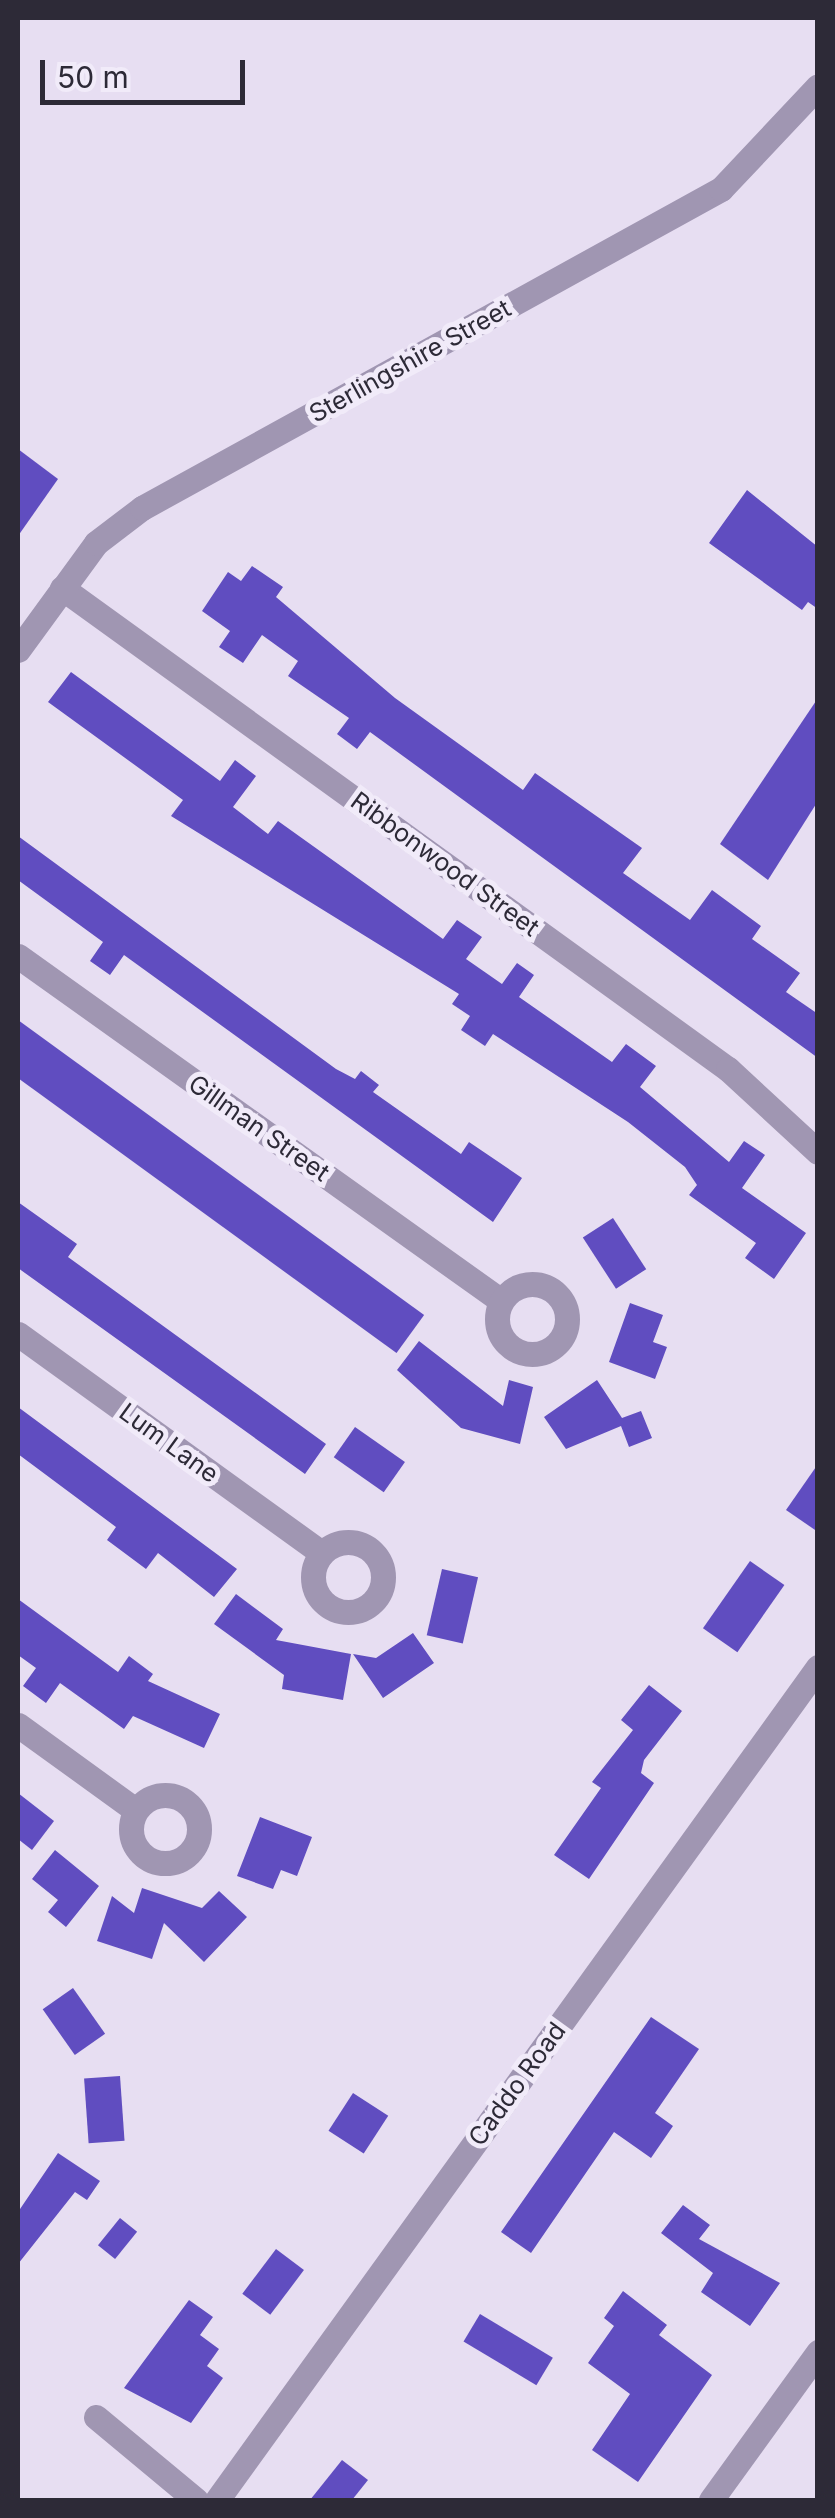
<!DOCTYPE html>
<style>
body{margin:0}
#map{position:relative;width:835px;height:2518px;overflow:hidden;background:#e7def2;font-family:Inter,sans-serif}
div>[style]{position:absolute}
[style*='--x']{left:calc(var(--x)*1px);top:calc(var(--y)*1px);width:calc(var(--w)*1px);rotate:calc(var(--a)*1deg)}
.building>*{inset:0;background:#604dc0;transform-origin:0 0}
.minor>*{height:25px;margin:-12.5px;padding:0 12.5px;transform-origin:12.5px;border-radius:12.5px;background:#a096b2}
.minor>.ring{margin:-12.5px;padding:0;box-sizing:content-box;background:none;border:25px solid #a096b2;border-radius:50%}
span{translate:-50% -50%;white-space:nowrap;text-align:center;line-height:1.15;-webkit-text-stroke:10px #f1ebf9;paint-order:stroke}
.street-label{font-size:25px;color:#2d2a37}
.frame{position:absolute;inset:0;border:20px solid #2d2a37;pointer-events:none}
.scale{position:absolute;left:40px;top:60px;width:205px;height:45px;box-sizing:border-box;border:5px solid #2d2a37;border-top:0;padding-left:12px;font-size:30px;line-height:35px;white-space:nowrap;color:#2d2a37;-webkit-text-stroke:8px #f1ebf9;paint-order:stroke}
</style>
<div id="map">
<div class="building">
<div style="clip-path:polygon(18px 449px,58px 479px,18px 536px)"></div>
<div style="clip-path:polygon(747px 490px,818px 547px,818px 609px,808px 602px,802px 610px,709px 543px)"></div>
<div style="clip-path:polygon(252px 566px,283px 587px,276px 597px,395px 698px,523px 790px,535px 773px,642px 848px,623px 873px,690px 920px,712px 890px,761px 926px,752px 939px,800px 973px,786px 992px,818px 1014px,818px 1058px,370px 732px,357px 749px,337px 734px,349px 718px,288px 676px,298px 661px,262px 635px,243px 663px,219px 647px,230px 631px,202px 611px,228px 572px,241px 581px)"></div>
<div style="clip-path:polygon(71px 672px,220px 781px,235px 760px,256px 776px,233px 807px,268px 834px,278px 821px,443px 939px,457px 920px,482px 937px,466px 959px,502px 984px,517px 963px,534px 975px,519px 997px,612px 1062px,626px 1044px,656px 1066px,640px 1087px,729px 1162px,744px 1141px,765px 1155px,742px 1188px,806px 1233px,774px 1279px,745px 1258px,756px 1243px,689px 1195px,697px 1185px,685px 1167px,628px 1122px,493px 1034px,485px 1046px,461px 1030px,470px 1016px,452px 1004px,459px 994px,171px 816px,183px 800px,48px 702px)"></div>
<div style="clip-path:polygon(818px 698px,818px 801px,768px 880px,720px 844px)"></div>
<div style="clip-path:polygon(18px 836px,336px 1069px,355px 1079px,361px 1071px,379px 1085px,373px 1092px,461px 1154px,469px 1142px,522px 1178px,493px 1222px,124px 955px,110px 975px,90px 961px,103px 942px,18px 880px)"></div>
<div style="left:18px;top:1020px;width:502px;height:47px;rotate:36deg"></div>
<div style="clip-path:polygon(18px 1202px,77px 1244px,68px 1257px,326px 1444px,305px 1474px,18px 1268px)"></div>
<div style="left:613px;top:1218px;width:61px;height:36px;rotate:57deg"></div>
<div style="clip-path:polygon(630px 1303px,663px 1315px,653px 1342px,667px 1347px,655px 1379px,609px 1362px)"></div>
<div style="clip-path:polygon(419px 1341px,503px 1406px,509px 1380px,533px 1387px,520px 1444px,461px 1428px,397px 1370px)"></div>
<div style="clip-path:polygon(597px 1380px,622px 1418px,641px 1411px,652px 1438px,629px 1447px,621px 1426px,566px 1449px,544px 1417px)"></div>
<div style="clip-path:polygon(18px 1407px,237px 1569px,214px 1597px,158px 1553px,146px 1569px,107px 1540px,116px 1527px,18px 1454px)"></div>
<div style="left:355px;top:1427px;width:61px;height:37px;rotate:35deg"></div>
<div style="clip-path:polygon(818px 1464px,818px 1532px,786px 1510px)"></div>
<div style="left:750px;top:1561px;width:42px;height:82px;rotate:35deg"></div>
<div style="left:442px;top:1569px;width:37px;height:68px;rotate:13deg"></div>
<div style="clip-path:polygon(236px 1594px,283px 1629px,276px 1640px,351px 1654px,343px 1700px,282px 1689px,284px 1675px,214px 1624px)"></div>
<div style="clip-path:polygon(18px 1599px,118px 1672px,129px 1656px,153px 1674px,148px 1681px,220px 1714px,204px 1748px,133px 1716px,124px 1729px,60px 1683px,46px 1703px,23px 1686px,36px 1668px,18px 1655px)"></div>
<div style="clip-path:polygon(413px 1633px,434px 1663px,383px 1698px,353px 1654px,376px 1658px)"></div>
<div style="clip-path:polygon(649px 1685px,682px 1711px,644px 1760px,641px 1773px,654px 1783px,589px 1879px,554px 1855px,601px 1788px,592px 1782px,633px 1730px,621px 1720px)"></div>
<div style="clip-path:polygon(18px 1793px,54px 1821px,32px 1850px,18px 1839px)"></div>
<div style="clip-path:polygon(260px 1817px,312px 1837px,297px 1876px,281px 1870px,273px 1889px,237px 1876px)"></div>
<div style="clip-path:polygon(55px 1850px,99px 1886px,66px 1927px,48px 1912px,58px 1900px,32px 1879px)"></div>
<div style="clip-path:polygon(142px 1888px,202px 1908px,219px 1891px,247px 1917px,204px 1962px,164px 1923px,152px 1959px,97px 1941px,112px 1896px,134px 1913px)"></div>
<div style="left:73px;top:1988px;width:56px;height:37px;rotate:55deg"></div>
<div style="clip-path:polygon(651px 2017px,699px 2049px,655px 2113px,673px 2126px,651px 2158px,614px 2132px,531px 2253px,501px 2232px)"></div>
<div style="left:120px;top:2076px;width:65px;height:36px;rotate:86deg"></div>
<div style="left:353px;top:2093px;width:42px;height:45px;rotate:33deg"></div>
<div style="clip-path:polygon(58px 2153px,100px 2181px,87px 2200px,75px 2192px,18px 2264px,18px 2212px)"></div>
<div style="clip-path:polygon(683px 2205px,710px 2225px,699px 2239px,780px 2283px,750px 2326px,701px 2292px,713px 2273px,661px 2233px)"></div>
<div style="left:120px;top:2218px;width:22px;height:35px;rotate:39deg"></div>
<div style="left:276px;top:2249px;width:35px;height:56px;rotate:37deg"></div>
<div style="clip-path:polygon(623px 2291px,667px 2325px,659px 2335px,712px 2375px,638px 2482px,592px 2450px,630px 2394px,588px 2363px,614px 2326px,604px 2318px)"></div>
<div style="clip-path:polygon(189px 2300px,213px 2317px,200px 2335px,219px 2349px,207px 2366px,223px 2378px,191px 2423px,124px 2388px)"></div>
<div style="left:480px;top:2314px;width:85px;height:32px;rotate:31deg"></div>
<div style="clip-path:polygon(342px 2460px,368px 2480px,352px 2500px,310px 2500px)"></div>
</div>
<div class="minor">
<div style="--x:62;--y:588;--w:822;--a:35.84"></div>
<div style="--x:728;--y:1069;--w:122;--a:42.7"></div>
<div style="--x:18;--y:650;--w:132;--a:-53.9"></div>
<div style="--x:96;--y:543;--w:58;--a:-37.3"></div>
<div style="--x:142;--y:508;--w:661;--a:-28.85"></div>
<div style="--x:721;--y:189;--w:141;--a:-46.7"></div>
<div style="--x:18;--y:956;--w:592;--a:35.52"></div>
<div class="ring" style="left:497px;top:1284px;width:45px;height:45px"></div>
<div style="--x:18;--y:1334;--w:372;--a:35.8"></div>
<div class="ring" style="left:313px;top:1542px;width:45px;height:45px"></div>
<div style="--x:18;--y:1725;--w:143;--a:35.9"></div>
<div class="ring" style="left:131px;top:1795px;width:43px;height:43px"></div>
<div style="--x:96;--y:2417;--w:130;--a:39.7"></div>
<div style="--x:217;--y:2500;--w:1027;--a:-54.19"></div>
<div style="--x:711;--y:2500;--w:183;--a:-54.1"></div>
</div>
<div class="street-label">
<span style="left:410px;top:361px;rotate:-29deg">Sterlingshire Street</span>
<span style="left:445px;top:864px;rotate:36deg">Ribbonwood Street</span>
<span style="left:259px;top:1128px;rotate:35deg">Gillman Street</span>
<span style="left:169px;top:1443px;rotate:36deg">Lum Lane</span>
<span style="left:517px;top:2084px;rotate:-54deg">Caddo Road</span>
</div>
<div class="frame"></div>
<div class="scale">50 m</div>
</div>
